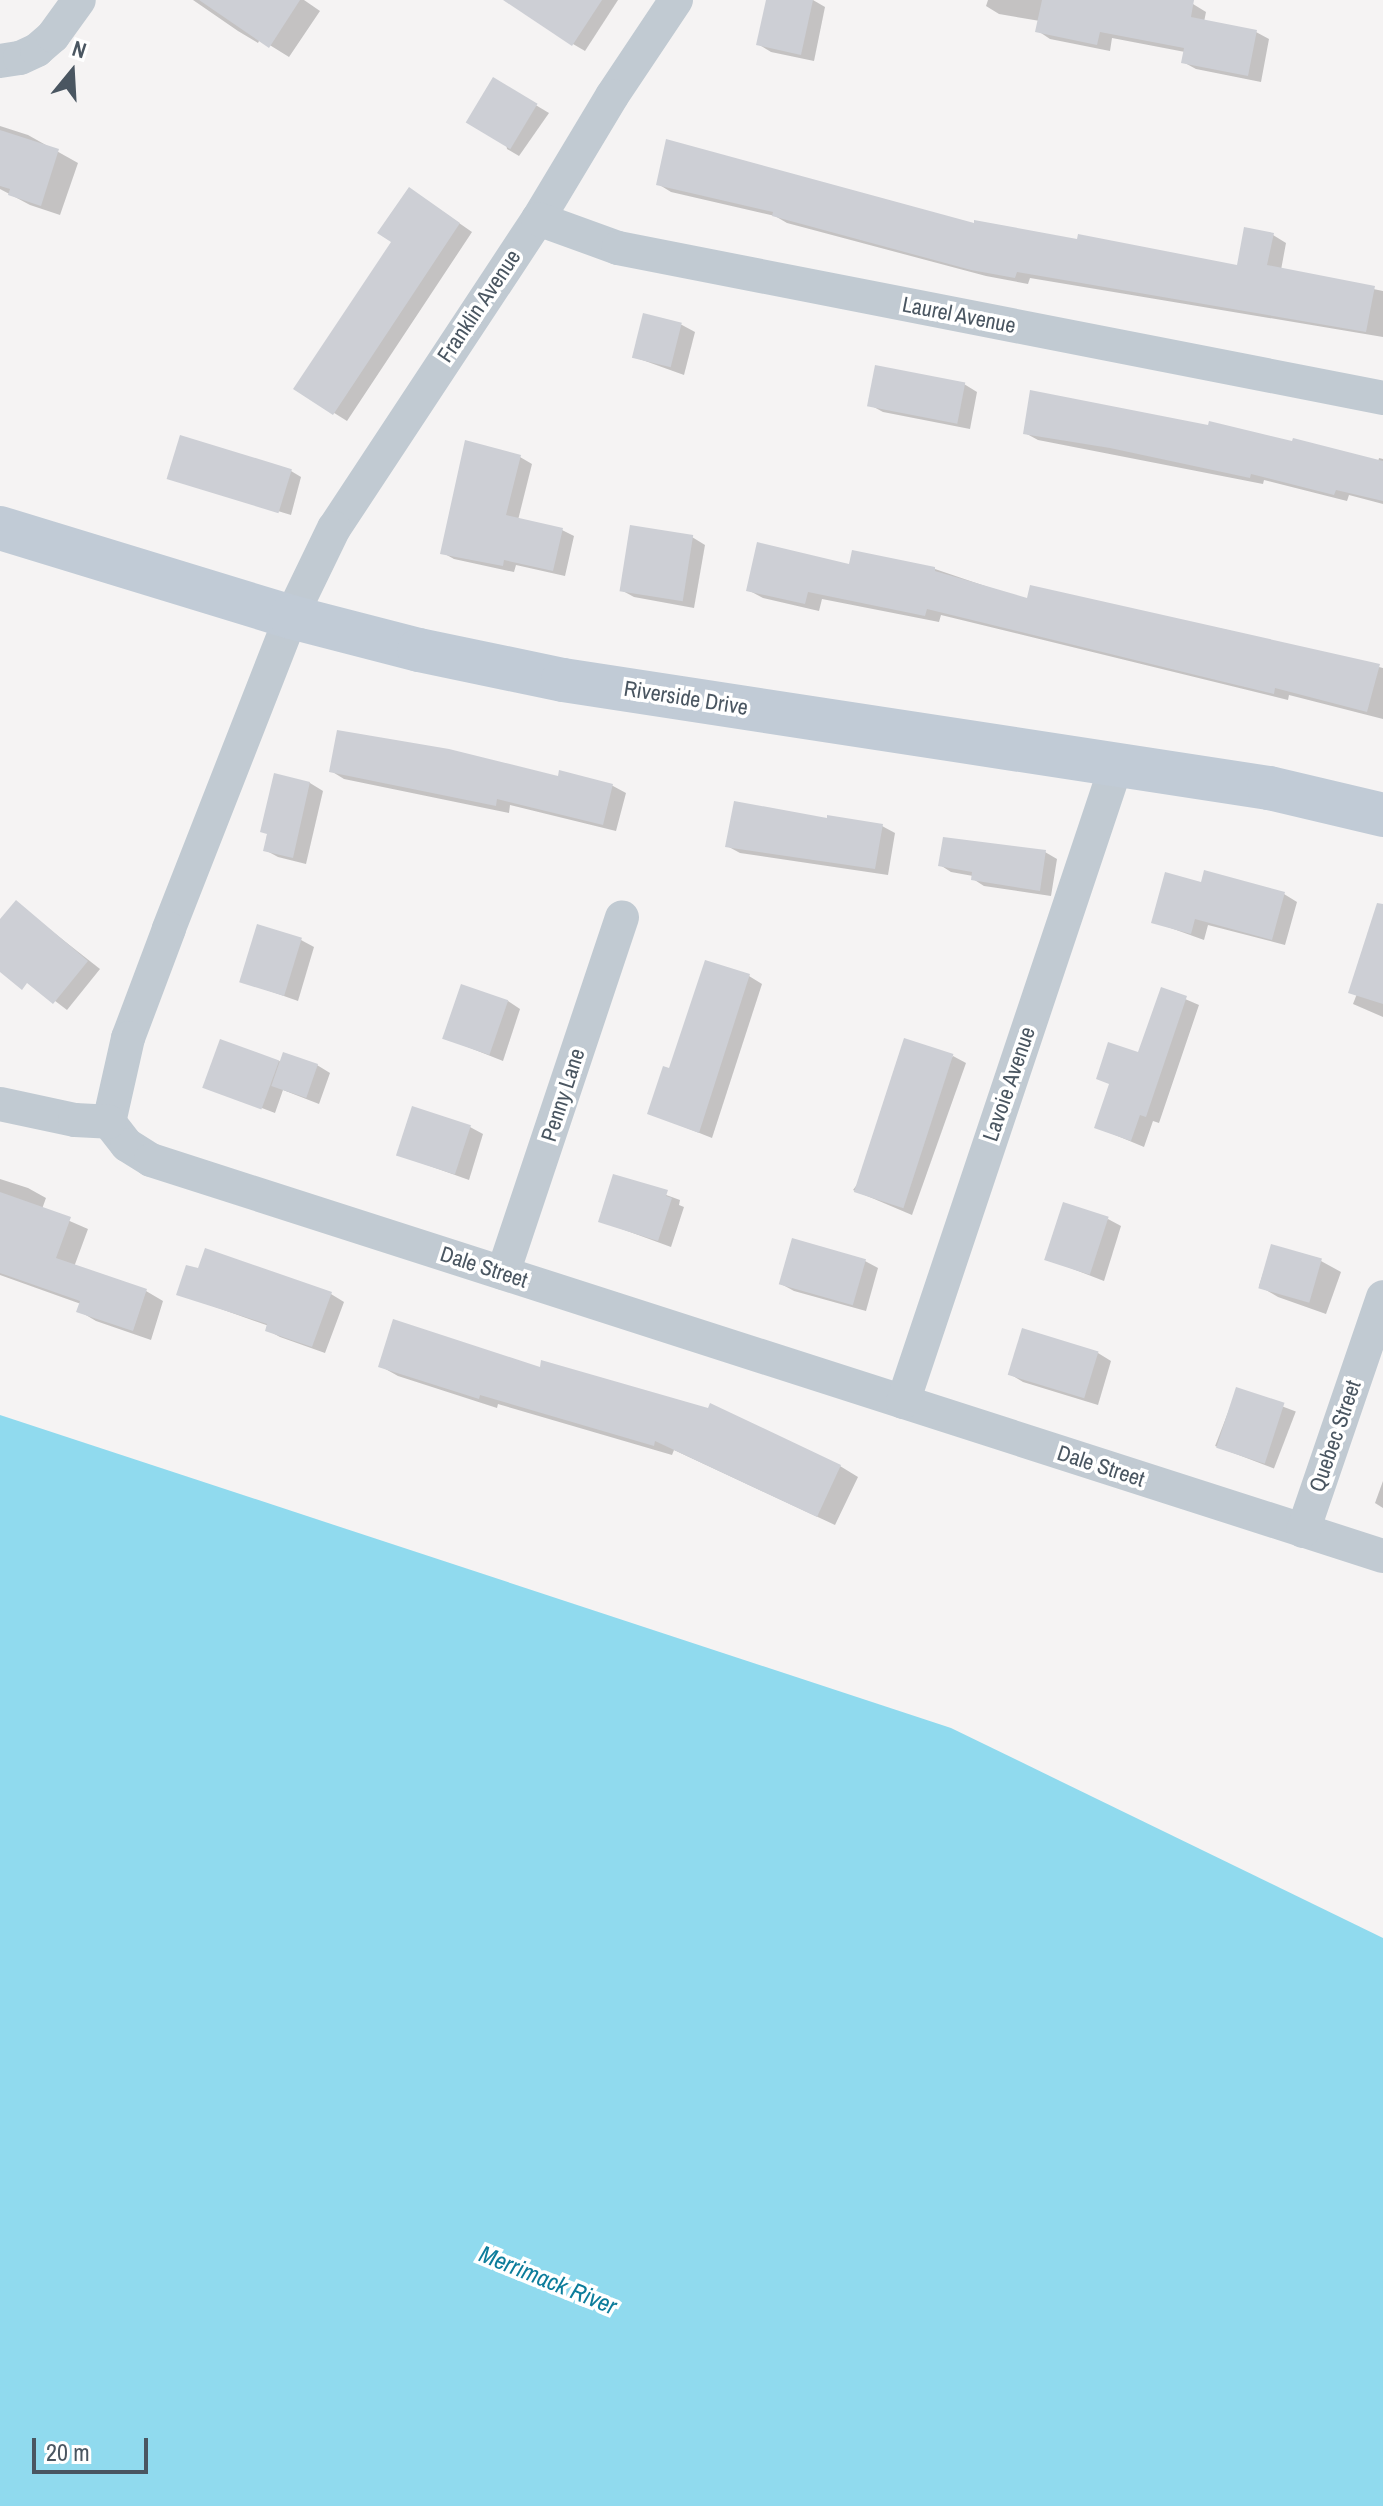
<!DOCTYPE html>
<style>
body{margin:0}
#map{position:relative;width:1383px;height:2506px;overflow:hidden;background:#f5f3f3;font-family:"Archivo Narrow",sans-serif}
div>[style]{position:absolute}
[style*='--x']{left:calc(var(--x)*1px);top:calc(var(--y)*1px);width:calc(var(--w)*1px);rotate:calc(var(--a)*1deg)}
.water>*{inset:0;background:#90daee}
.shadow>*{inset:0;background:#0003;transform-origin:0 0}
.building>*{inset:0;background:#cdcfd5;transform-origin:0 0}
.minor>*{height:34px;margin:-17px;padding:0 17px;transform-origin:17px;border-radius:17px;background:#c1cad2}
.secondary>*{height:44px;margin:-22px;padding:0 22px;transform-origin:22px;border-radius:22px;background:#c1cbd6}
span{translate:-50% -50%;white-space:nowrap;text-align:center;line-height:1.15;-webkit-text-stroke:7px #fff;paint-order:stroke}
.street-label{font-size:22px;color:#4a5661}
.water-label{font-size:24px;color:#0c7c9b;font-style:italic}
.north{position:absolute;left:32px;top:32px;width:80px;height:80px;-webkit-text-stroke:6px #fff;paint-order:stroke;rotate:18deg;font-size:22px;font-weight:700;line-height:32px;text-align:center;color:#4a5661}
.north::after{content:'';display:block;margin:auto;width:28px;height:36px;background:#4a5661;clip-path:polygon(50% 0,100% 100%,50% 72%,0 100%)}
.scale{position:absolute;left:32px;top:2438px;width:116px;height:36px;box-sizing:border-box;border:4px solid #4a5661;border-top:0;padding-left:10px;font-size:24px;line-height:28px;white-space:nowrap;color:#4a5661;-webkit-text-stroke:6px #fff;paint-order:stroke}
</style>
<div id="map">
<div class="water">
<div style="clip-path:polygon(0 1415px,951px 1728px,1383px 1938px,1383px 2506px,0 2506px)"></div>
</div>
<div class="shadow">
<div style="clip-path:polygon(193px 0,304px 0,320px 11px,289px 57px,260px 39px,258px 43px,238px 31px)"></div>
<div style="clip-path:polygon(544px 0,618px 0,585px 51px,573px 44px)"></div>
<div style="clip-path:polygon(768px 0,813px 0,825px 7px,814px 61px,771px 52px,758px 44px)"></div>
<div style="clip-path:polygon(988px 0,1170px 0,1193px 4px,1206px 12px,1204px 22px,1256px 32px,1269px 39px,1261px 82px,1196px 69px,1183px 62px,1185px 52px,1112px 38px,1110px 51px,1050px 39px,1038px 31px,1040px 21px,999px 14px,986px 6px)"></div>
<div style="clip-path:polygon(494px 80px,549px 113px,519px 156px,507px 149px)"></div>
<div style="clip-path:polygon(0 126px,28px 135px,78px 163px,60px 215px,30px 205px,0 189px)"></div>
<div style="clip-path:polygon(658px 184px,975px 225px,1238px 268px,1273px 235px,1286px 243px,1281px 270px,1383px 291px,1383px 337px,1030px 278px,1028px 284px,986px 276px,787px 223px,775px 216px,671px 192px)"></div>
<div style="clip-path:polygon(410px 189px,472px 232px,347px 421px,296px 389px,393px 242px)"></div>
<div style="clip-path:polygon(644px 315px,682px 325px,695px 332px,684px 375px,634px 357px)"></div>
<div style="clip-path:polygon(964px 384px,977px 392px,970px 429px,883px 412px,870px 405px)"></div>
<div style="clip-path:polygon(1025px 433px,1378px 462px,1379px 458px,1383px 459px,1383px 504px,1349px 495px,1347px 501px,1264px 480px,1263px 484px,1038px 440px)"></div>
<div style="clip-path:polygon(520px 457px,532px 464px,518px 520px,562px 530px,574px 536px,565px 576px,516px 565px,514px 572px,454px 559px,443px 553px)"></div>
<div style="clip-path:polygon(291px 471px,301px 477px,291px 515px,169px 478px)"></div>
<div style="clip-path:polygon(692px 537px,705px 545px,694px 608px,634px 597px,621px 590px)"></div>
<div style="clip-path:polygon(851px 566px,935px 569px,1029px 601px,1223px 629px,1383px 668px,1383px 719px,1289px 695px,1288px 700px,941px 615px,939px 622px,822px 599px,819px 611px,763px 598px,748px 590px)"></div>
<div style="clip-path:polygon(331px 771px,559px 778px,561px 773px,613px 786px,626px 793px,616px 831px,510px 805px,509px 813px,344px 779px)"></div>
<div style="clip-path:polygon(275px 775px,310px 783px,323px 791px,306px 864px,278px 857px,265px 850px)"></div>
<div style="clip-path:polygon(828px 820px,882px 826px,895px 833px,888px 875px,740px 853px,727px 846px)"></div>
<div style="clip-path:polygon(1045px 852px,1057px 859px,1051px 896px,984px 886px,973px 879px,973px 876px,951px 872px,940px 865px)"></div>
<div style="clip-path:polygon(1203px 885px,1284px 894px,1297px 902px,1285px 945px,1208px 925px,1204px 940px,1154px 922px)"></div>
<div style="clip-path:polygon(16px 903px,100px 969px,67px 1010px,0 959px,0 923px)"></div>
<div style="clip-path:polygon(1383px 926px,1383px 1017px,1353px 1004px)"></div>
<div style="clip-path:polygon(301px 940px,314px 947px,298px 1001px,241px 981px)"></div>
<div style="clip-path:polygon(749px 976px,762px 984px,712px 1138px,649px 1113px,671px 1071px)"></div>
<div style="clip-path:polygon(1162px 989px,1199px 1005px,1159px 1123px,1153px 1121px,1144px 1147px,1096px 1127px,1111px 1085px,1139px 1054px)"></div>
<div style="clip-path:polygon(508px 1001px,520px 1009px,503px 1061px,445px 1038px)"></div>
<div style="clip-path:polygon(953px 1056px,966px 1063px,912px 1215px,853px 1190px)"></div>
<div style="clip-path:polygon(278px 1061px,317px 1065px,330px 1073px,319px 1104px,283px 1090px,275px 1113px,206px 1087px)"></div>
<div style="clip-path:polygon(470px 1127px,483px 1134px,469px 1180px,399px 1155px)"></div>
<div style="clip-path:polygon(614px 1176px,680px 1200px,679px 1205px,684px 1207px,671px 1247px,600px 1221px)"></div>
<div style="clip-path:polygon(0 1179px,28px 1188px,46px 1198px,42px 1209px,88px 1229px,74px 1267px,146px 1291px,163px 1301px,151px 1340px,96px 1321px,79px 1311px,81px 1304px,0 1275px)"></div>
<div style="clip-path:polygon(1108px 1219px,1121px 1226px,1104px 1281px,1047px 1259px)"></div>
<div style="clip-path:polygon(1272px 1246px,1321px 1261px,1341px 1272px,1326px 1314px,1278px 1297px,1259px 1286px)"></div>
<div style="clip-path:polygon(865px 1261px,878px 1268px,866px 1311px,794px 1291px,781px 1284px)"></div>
<div style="clip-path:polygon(179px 1294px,331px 1294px,344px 1302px,325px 1353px,280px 1337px,267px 1330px,269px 1326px)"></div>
<div style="clip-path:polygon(1024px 1330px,1098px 1353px,1111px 1361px,1098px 1405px,1023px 1382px,1010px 1374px)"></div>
<div style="clip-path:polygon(380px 1366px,840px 1466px,858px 1477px,835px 1525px,674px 1450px,672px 1455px,498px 1404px,497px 1408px,398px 1376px)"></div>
<div style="left:1237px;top:1389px;width:63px;height:61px;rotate:21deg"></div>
<div style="clip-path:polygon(1383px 1481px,1383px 1508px,1375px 1503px)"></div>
</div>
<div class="building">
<div style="clip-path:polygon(199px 0,300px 0,269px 48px)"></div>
<div style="clip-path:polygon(503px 0,602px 0,572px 46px)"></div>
<div style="clip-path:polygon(766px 0,813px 0,801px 55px,756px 45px)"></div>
<div style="clip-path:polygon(1042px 0,1194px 0,1191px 17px,1257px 30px,1248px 76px,1181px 63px,1184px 48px,1100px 32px,1097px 45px,1035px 32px)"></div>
<div style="left:493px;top:77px;width:52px;height:53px;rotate:31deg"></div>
<div style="clip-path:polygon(0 130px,59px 149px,41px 206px,8px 195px,10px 189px,0 186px)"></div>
<div style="clip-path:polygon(666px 139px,974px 223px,974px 220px,1077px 239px,1078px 234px,1237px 265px,1244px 227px,1274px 233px,1267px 265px,1375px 286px,1366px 332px,1017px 272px,1015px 278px,971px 270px,772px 216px,773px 212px,656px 185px)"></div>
<div style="clip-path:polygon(409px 187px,460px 223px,333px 415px,293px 389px,391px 242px,377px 233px)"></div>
<div style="left:643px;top:313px;width:40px;height:46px;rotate:14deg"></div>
<div style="left:875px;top:365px;width:92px;height:42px;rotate:11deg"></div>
<div style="clip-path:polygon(1030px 390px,1208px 425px,1209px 421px,1292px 441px,1293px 438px,1383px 461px,1383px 501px,1336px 490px,1334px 495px,1251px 474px,1250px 478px,1110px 448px,1023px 434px)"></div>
<div style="left:180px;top:435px;width:117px;height:46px;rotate:17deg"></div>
<div style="clip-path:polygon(465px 440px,521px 455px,506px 515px,563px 528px,553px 571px,504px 560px,503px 566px,440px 554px)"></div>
<div style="left:630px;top:525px;width:64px;height:67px;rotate:9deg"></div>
<div style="clip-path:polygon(757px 542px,849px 564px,852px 550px,935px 567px,935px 571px,1027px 598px,1030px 585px,1380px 664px,1367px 712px,1275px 688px,1274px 694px,1216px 680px,927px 609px,925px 616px,808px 592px,805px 604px,746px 591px)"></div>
<div style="clip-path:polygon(337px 730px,449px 749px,558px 776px,559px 770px,613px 784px,603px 825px,497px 799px,496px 806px,329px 772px)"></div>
<div style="clip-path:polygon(274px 773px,310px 782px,293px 858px,263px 851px,267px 834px,260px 832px)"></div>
<div style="clip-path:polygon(734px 801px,827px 818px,827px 815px,883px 824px,875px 869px,725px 847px)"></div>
<div style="clip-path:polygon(943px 837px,1046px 850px,1040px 891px,971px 880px,972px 872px,938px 866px)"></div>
<div style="clip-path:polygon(1204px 870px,1285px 892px,1272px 940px,1195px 919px,1191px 934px,1151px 923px,1165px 872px,1201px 882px)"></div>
<div style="clip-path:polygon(16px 900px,88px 961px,53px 1004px,27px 983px,22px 990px,0 972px,0 919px)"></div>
<div style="clip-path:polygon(1377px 903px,1383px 904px,1383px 1004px,1348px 993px)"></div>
<div style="left:257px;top:924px;width:47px;height:61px;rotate:17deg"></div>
<div style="clip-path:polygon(705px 960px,750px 974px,699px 1133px,647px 1114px,663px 1066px,669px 1068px)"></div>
<div style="left:461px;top:984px;width:50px;height:58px;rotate:19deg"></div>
<div style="clip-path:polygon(1161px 987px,1187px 996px,1146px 1117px,1140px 1115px,1131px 1141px,1094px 1128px,1109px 1084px,1096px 1079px,1108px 1042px,1138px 1052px)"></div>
<div style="left:904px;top:1038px;width:52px;height:162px;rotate:18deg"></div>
<div style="left:220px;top:1039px;width:63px;height:52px;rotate:20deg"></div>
<div style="left:283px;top:1052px;width:37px;height:36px;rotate:19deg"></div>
<div style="left:412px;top:1106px;width:62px;height:52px;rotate:18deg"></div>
<div style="clip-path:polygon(613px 1174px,668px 1190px,666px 1196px,672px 1198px,658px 1241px,598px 1222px)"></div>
<div style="clip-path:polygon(0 1192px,71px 1217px,56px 1258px,147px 1289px,133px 1331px,76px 1312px,80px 1301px,0 1273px)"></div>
<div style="left:1063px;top:1202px;width:48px;height:61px;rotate:18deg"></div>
<div style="left:792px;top:1238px;width:77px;height:48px;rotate:16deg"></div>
<div style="left:1271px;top:1244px;width:53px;height:46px;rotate:16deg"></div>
<div style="clip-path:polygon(205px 1248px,332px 1292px,312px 1347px,265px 1331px,267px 1324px,176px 1295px,186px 1265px,198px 1268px)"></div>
<div style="clip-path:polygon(393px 1319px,540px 1367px,541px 1360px,708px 1408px,710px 1403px,841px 1465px,817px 1517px,655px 1441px,654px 1446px,480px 1395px,479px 1399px,378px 1367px)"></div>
<div style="left:1022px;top:1328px;width:80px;height:49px;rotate:17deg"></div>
<div style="left:1236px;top:1387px;width:51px;height:64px;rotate:18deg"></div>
</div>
<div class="minor">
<div style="--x:676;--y:0;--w:115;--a:123.7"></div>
<div style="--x:612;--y:96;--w:144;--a:121"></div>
<div style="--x:538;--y:219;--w:370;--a:123.4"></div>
<div style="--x:334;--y:528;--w:99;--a:115.8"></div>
<div style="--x:291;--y:617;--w:335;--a:111.4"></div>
<div style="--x:169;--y:929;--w:116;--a:110.6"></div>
<div style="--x:128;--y:1038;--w:86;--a:102.7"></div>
<div style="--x:109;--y:1122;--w:29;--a:52"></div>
<div style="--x:127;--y:1145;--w:28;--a:32"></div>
<div style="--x:151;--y:1160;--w:1294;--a:17.82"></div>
<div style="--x:0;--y:61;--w:20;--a:-9"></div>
<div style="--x:20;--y:58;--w:19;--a:-25"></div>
<div style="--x:37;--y:50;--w:21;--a:-41"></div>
<div style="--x:53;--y:36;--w:44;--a:-54.2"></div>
<div style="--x:538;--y:219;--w:85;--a:19.9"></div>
<div style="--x:618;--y:248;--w:780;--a:11.09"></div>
<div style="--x:0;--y:1104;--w:77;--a:12"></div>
<div style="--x:75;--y:1120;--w:34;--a:3"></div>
<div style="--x:503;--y:1273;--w:375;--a:-71.5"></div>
<div style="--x:903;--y:1402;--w:671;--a:-71.48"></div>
<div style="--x:1303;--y:1531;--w:247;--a:-71.1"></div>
</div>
<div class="secondary">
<div style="--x:0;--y:528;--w:304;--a:17"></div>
<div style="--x:291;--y:617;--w:132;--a:14.5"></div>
<div style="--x:419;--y:650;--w:147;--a:11.8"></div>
<div style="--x:563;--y:680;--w:714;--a:8.7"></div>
<div style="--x:1269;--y:788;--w:117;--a:13.3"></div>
</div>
<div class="street-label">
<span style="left:479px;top:306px;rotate:-56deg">Franklin Avenue</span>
<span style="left:959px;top:315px;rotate:11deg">Laurel Avenue</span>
<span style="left:686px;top:698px;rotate:9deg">Riverside Drive</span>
<span style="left:1009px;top:1084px;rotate:-71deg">Lavoie Avenue</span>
<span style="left:563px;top:1095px;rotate:-72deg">Penny Lane</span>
<span style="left:484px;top:1267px;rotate:18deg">Dale Street</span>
<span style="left:1335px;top:1436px;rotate:-71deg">Quebec Street</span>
<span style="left:1101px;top:1466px;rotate:18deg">Dale Street</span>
</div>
<div class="water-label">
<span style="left:548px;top:2280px;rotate:22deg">Merrimack River</span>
</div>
<div class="north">N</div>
<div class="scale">20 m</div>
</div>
